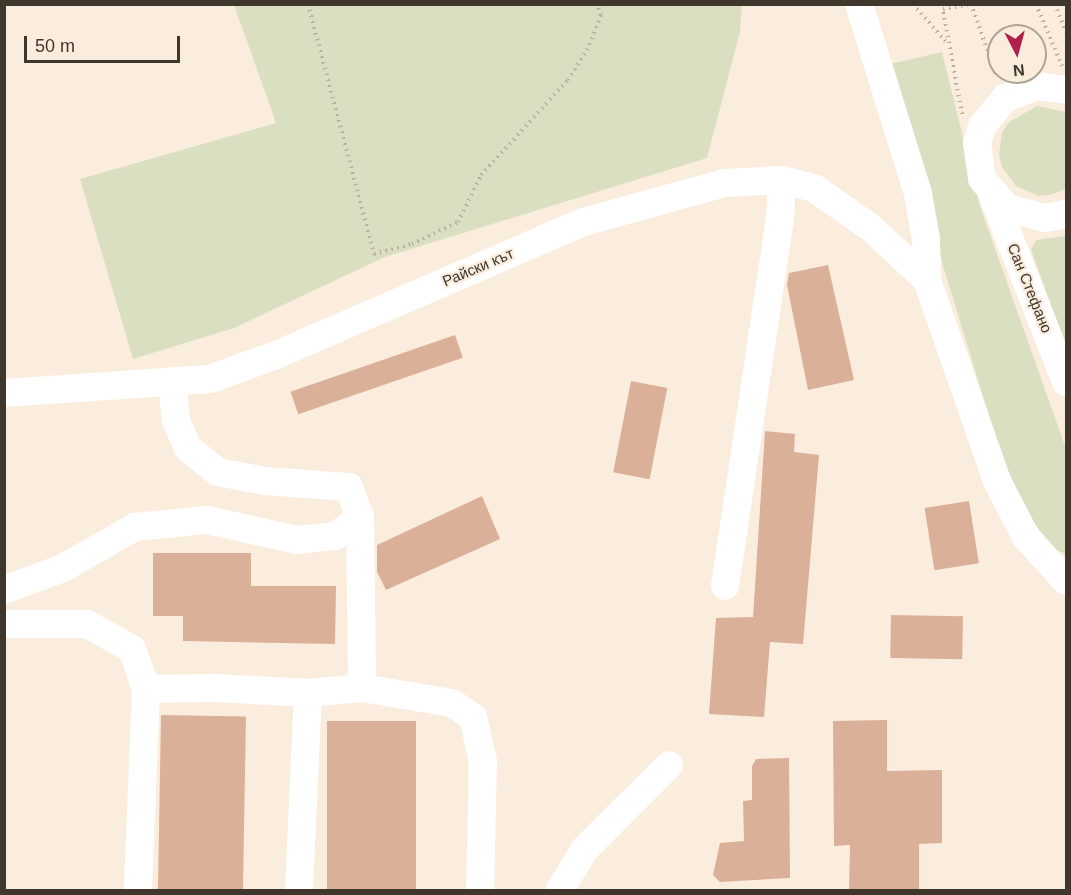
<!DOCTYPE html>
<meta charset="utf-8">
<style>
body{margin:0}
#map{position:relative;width:1071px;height:895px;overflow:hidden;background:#fbedde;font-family:Arial,sans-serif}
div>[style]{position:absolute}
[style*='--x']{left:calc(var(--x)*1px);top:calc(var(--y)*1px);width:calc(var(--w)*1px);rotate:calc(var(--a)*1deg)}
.green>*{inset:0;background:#dadfc1}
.building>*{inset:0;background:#dbb098;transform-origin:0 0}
.path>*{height:4px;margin-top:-2px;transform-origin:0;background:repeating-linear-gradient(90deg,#baaea0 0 1.5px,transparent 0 6px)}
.minor>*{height:28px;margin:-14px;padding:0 14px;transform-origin:14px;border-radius:14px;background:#fff}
span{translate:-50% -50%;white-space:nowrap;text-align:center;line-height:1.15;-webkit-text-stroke:4.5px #fbedde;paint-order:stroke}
.street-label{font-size:15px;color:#3f362c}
.frame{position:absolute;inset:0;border:6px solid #3f362c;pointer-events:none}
.north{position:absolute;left:987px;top:24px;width:60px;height:60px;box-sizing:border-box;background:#fbedde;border:2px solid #b0a497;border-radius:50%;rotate:174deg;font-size:16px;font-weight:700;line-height:24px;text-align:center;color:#3f362c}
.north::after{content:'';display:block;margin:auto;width:21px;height:27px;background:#b1204d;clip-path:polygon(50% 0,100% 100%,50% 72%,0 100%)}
.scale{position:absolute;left:24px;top:36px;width:156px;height:27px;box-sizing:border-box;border:3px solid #3f362c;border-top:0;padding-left:8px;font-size:18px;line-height:21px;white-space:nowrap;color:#3f362c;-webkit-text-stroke:4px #fbedde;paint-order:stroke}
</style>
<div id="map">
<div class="green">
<div style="clip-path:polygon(234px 5px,234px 4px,742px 5px,740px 32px,707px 158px,385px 257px,234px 328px,133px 359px,80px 179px,276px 123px)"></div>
<div style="clip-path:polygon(942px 52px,980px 206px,1066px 449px,1066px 554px,1054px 549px,1027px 514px,1000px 452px,944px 269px,890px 64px)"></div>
<div style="clip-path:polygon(1037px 106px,1066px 112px,1066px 189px,1050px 195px,1038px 196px,1016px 186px,1002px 167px,999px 155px,1002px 132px,1009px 122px)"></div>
<div style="clip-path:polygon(1066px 236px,1066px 346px,1031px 250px,1036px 240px)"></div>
</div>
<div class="building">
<div style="clip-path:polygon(828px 265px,854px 380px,808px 390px,787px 285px,789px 273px)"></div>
<div style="left:455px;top:335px;width:24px;height:174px;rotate:71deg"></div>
<div style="left:631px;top:381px;width:37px;height:93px;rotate:11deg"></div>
<div style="clip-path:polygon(765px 431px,795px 434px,794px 452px,819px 455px,803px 644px,770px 642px,764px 717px,709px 714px,716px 618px,753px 617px)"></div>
<div style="clip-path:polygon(482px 496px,500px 539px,386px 590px,377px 572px,377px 545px)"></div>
<div style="left:969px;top:501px;width:63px;height:45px;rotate:81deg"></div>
<div style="clip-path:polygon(153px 553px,251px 553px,251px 586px,336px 586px,335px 644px,183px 641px,183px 616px,153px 616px)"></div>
<div style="left:891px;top:615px;width:72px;height:43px;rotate:1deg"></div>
<div style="left:161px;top:715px;width:85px;height:176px;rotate:1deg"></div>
<div style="clip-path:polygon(887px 720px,887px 771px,942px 770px,942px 843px,919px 844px,919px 891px,849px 891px,850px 845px,834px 846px,833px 721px)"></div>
<div style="left:327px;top:721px;width:89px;height:170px"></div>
<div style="clip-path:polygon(789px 758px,790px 878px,720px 882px,713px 875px,720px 843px,744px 841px,743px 801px,752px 800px,752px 766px,756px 759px)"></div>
</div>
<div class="path">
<div style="--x:308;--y:4;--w:259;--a:75.2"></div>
<div style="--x:374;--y:254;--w:39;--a:-15"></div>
<div style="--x:412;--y:244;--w:51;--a:-25.6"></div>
<div style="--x:458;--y:222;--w:52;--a:-63.9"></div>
<div style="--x:481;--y:175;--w:129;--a:-47.5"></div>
<div style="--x:568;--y:80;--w:36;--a:-58"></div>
<div style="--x:587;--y:50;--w:38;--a:-68"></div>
<div style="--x:601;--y:15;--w:12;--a:-110"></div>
<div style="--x:913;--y:4;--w:50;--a:49"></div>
<div style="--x:971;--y:4;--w:77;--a:70.4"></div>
<div style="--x:1036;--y:4;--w:67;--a:67.2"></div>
<div style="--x:1055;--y:4;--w:30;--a:69"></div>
<div style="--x:962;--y:114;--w:107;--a:-100.3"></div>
<div style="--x:943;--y:9;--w:27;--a:-10"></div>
</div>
<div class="minor">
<div style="--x:859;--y:4;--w:199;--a:72.7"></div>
<div style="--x:918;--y:194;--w:46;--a:79.9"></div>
<div style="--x:926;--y:239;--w:41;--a:88.6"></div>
<div style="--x:927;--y:280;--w:213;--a:70.8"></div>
<div style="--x:997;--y:481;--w:63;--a:62.6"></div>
<div style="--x:1026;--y:537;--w:59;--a:47.7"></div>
<div style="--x:1066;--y:90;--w:29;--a:-172"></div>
<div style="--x:1037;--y:86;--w:34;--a:159"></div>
<div style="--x:1005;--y:98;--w:36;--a:129"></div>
<div style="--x:982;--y:126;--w:18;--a:106"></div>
<div style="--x:977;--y:143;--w:36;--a:82"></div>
<div style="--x:982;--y:179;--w:38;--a:49"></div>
<div style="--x:1007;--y:208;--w:39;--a:15"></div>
<div style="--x:1045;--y:218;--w:21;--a:-11"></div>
<div style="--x:992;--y:194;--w:202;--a:68.5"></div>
<div style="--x:172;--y:381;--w:40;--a:84.3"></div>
<div style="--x:176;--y:421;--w:30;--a:66"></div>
<div style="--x:188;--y:448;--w:38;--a:39"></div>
<div style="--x:218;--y:472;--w:48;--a:10.8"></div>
<div style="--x:265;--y:481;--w:84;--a:4.1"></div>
<div style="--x:349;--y:487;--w:32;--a:70"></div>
<div style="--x:360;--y:517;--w:171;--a:89.3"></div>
<div style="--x:4;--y:393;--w:206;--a:-3.9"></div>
<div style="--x:210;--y:379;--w:70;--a:-20"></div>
<div style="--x:276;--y:355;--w:335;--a:-23.4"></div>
<div style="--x:583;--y:222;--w:147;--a:-15.4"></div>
<div style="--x:725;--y:183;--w:57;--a:-3"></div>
<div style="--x:782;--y:180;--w:33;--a:14"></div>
<div style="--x:814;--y:188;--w:68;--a:34.9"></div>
<div style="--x:870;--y:227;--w:78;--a:42.9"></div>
<div style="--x:725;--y:586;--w:370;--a:-81.5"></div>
<div style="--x:780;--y:220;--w:40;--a:-87.1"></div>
<div style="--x:4;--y:590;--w:63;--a:-20.4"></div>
<div style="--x:63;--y:568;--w:83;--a:-29.7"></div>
<div style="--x:135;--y:527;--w:72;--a:-5.6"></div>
<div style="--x:207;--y:520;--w:92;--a:12.5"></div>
<div style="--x:297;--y:540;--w:39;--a:-6"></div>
<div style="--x:336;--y:536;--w:31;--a:-38"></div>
<div style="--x:4;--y:624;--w:83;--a:0"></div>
<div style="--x:87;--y:624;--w:51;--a:29.1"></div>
<div style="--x:132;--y:649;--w:42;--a:70.7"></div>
<div style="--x:146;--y:689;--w:201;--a:92.3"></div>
<div style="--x:146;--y:689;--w:69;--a:-0.8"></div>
<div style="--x:215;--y:688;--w:93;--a:3.1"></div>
<div style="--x:308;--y:693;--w:54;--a:-5.3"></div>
<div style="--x:362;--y:688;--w:91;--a:9.5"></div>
<div style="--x:452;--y:703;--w:25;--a:34"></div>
<div style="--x:473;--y:717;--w:46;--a:77.5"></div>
<div style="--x:483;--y:762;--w:128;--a:91.3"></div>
<div style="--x:299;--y:890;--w:197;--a:-87.4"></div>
<div style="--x:560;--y:890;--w:47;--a:-59"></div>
<div style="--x:584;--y:850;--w:120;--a:-45"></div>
</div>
<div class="street-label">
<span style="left:478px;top:267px;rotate:-23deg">Райски кът</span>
<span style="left:1030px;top:288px;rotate:68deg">Сан Стефано</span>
</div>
<div class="frame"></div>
<div class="north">N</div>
<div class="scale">50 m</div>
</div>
